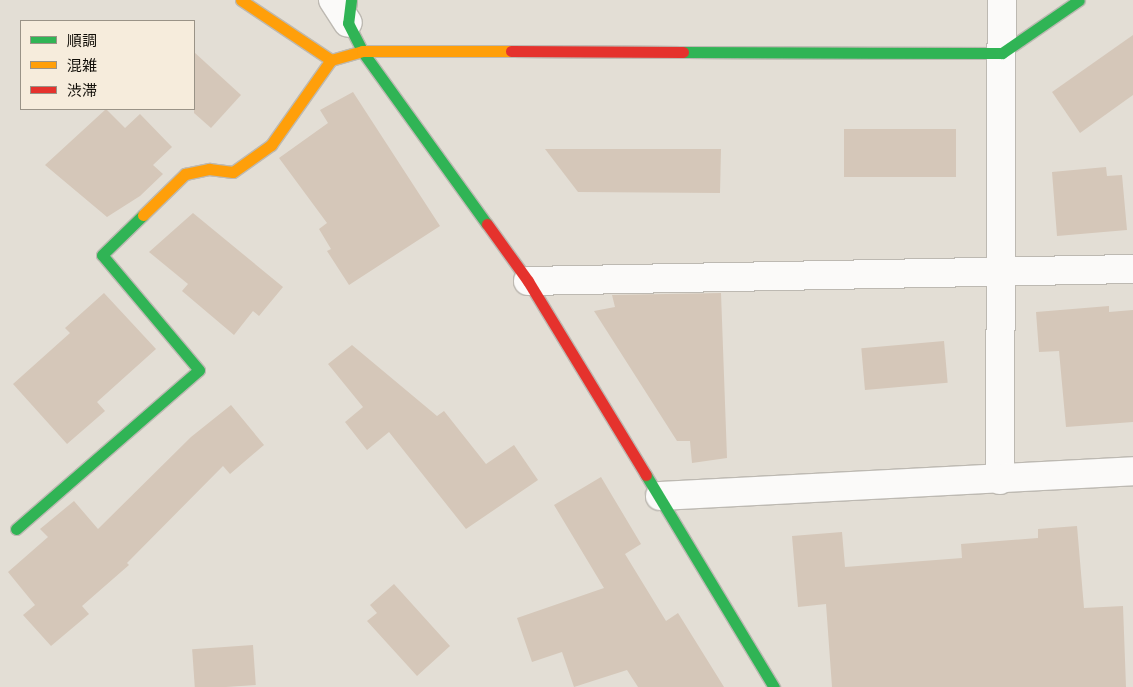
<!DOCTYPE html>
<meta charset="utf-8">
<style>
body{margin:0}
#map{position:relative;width:1133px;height:687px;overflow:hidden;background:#e3ded5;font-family:"Source Serif 4","Noto Sans JP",serif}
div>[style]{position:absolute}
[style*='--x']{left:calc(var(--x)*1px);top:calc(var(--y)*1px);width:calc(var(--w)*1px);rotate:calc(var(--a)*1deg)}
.building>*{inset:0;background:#d5c7b9;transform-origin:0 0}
.roads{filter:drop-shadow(1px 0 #bdb9b2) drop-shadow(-1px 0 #bdb9b2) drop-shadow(0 1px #bdb9b2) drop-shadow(0 -1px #bdb9b2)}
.street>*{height:28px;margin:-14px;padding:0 14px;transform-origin:14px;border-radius:14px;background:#fbfaf9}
.fast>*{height:11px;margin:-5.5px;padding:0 5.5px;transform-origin:5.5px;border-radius:5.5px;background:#30b455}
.slow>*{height:11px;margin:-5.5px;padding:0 5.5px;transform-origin:5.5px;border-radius:5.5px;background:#ff9f0a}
.jam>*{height:11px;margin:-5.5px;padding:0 5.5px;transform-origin:5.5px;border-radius:5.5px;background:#e5322d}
span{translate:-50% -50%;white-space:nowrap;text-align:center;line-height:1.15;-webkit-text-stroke:4px #f6ecdc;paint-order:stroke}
.legend{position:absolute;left:20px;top:20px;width:175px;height:90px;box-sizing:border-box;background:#f6ecdc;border:1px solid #9a9387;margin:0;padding:6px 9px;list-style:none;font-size:15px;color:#110e08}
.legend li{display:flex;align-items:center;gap:10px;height:25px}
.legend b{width:25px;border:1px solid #9a9387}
</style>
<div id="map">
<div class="building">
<div style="clip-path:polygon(1133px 35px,1133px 95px,1080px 133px,1052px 92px)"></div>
<div style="clip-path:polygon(194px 52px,241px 95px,211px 128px,194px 113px)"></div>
<div style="clip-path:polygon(353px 92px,440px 226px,349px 285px,327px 251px,331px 249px,319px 229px,327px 223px,279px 158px,328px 123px,320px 110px)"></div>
<div style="clip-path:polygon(106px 109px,125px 128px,140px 114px,172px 147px,153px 165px,163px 174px,140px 196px,107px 217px,45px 165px)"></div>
<div style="left:956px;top:129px;width:48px;height:112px;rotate:90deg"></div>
<div style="clip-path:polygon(545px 149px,721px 149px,720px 193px,578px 192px)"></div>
<div style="clip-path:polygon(1106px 167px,1107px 176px,1122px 175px,1127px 230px,1057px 236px,1052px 172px)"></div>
<div style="clip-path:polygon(193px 213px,283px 287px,259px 316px,253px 311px,234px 335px,182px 291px,188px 284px,149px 252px)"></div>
<div style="clip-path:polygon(104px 293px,156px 349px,97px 402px,105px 411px,67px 444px,13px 384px,70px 333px,65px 328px)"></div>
<div style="clip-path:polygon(721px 293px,727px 458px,692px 463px,690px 441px,677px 441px,594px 311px,615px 307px,612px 295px)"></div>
<div style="clip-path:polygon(1109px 306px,1109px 312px,1133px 310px,1133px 422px,1066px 427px,1059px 351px,1039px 352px,1036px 312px)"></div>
<div style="left:944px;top:341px;width:42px;height:83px;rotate:85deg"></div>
<div style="clip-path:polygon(352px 345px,437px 416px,444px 411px,486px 464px,514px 445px,538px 480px,466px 529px,389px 432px,367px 450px,345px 422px,363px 407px,328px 364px)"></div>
<div style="clip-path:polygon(231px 405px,264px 445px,230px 474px,223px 466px,127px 563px,129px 565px,82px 606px,89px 614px,51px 646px,23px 615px,35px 605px,8px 572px,48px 537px,40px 529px,74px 501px,98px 529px,191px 437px)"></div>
<div style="clip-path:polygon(601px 477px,641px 544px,625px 554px,666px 621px,678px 613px,724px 687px,638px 687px,627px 670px,574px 687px,562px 652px,532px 662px,517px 618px,604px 588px,554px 505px)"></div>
<div style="clip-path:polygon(1077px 526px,1084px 608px,1123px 606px,1126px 687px,832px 687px,826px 604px,798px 607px,792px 536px,842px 532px,845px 567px,962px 558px,961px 544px,1038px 538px,1038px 529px)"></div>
<div style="clip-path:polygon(394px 584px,450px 646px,417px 676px,367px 621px,377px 613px,370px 605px)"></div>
<div style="left:253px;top:645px;width:40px;height:61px;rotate:86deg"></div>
</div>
<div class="roads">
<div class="street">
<div style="--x:333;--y:0;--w:27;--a:57"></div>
<div style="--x:528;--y:281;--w:605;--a:-1.14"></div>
<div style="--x:1000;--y:480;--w:480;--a:-89.8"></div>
<div style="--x:660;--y:496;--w:474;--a:-3"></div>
</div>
<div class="fast">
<div style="--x:351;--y:0;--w:23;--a:97"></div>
<div style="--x:348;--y:23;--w:31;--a:63"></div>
<div style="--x:362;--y:51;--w:213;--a:54.2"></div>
<div style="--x:683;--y:52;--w:319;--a:0.2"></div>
<div style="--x:1002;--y:53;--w:93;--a:-34.5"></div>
<div style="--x:646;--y:475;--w:248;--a:58.9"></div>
<div style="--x:16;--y:529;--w:242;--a:-41"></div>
<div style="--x:199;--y:370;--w:150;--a:-130.1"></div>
<div style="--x:102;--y:255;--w:57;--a:-44.3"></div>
</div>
<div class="slow">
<div style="--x:241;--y:0;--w:108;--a:33.7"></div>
<div style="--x:331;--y:60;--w:32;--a:-16"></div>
<div style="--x:362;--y:51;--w:149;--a:0"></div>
<div style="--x:143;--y:215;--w:59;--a:-44.3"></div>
<div style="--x:185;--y:174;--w:25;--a:-12"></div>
<div style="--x:209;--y:169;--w:24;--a:7"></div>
<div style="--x:233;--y:172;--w:47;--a:-35.4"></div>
<div style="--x:271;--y:145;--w:104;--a:-54.8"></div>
</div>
<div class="jam">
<div style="--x:511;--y:51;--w:172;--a:0.3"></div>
<div style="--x:487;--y:224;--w:70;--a:54.3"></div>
<div style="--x:528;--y:281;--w:227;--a:58.7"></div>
</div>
</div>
<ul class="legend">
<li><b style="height:6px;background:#30b455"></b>順調</li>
<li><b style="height:6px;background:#ff9f0a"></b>混雑</li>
<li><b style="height:6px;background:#e5322d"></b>渋滞</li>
</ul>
</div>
